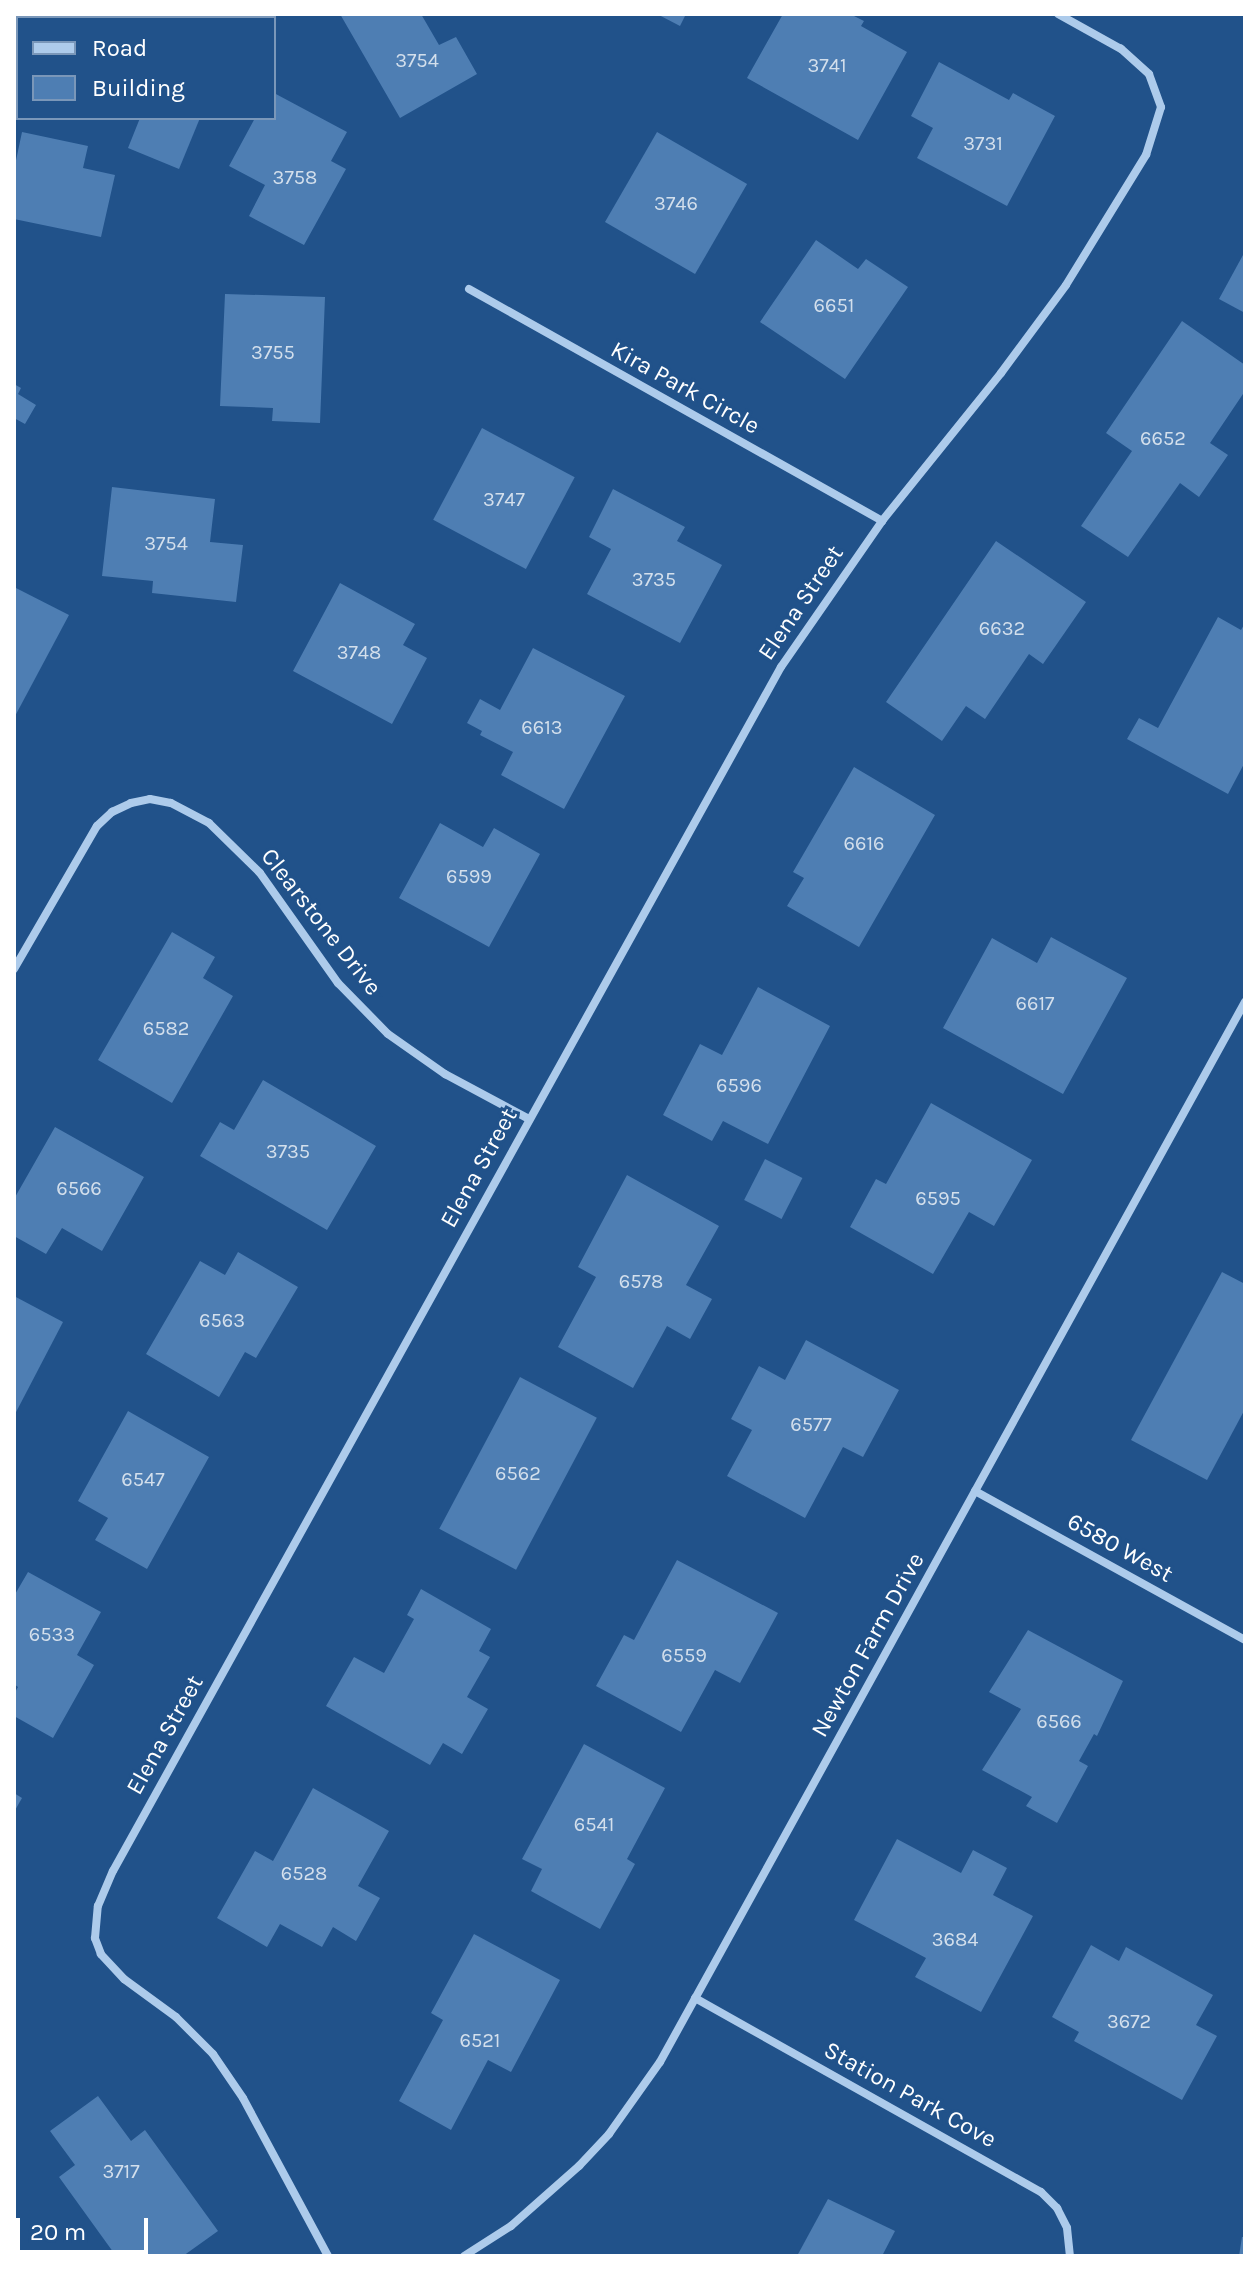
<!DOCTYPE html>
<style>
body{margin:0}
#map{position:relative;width:1259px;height:2270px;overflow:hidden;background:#21528a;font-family:Karla,sans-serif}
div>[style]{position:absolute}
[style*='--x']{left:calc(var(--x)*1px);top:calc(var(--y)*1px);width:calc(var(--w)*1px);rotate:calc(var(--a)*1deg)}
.building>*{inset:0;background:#4e7eb3;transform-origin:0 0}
.street>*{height:8px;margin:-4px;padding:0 4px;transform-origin:4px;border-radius:4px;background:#adcbeb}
span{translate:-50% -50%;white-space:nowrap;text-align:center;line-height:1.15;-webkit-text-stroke:6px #21528a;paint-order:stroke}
.number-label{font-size:20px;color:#d3dfec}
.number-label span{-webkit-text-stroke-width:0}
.street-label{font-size:24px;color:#fff}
.frame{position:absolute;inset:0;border:16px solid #fff;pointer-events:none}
.legend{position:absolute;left:16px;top:16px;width:260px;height:104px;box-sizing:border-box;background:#21528a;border:2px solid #7a97b9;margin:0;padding:10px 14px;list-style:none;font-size:24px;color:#fff}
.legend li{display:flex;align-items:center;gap:16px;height:40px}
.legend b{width:40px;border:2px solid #7a97b9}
.scale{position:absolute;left:16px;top:2218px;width:132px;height:36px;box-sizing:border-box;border:4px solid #fff;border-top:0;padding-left:10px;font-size:24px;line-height:28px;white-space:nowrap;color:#fff;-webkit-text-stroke:6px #21528a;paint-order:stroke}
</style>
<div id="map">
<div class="building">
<div style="clip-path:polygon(81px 14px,97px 14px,107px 18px,80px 18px)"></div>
<div style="clip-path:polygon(209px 14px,248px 14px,246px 18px,219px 18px)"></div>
<div style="clip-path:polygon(340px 14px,421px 14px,439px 45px,456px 37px,477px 74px,400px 118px)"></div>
<div style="clip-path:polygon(657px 14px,686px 14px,680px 26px)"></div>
<div style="clip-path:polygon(783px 14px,850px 14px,864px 21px,861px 26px,907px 52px,858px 140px,747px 78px)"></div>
<div style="clip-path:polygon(939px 62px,1009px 100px,1013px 93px,1055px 116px,1007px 206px,917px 158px,933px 128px,911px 116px)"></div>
<div style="clip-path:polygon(274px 93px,347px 132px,331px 161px,346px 169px,304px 245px,249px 216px,265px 185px,229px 166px,255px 118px,274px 118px)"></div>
<div style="clip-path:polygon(140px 118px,200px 118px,179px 169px,128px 148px)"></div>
<div style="clip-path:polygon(22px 132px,88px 146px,83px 168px,115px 175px,101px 237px,14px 219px,14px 170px)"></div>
<div style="left:657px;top:132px;width:104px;height:104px;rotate:30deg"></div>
<div style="clip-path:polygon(816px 240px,858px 269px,866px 259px,908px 287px,845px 379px,760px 322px)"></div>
<div style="clip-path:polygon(1243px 255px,1245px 256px,1245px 313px,1219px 299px)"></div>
<div style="clip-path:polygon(225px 294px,325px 297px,320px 423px,272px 421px,273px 408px,220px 406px)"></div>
<div style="clip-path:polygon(1182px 321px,1245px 365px,1245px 391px,1210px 443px,1228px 455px,1199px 497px,1180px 483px,1128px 557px,1081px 526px,1132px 451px,1106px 433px)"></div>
<div style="clip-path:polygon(14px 384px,21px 388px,18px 394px,36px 405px,25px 424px,14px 418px)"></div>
<div style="left:482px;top:428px;width:105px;height:104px;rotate:28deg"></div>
<div style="clip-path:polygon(112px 487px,215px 499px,210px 542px,243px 545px,236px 602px,152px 593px,153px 581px,102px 576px)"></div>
<div style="clip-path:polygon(613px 489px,685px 527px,677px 541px,722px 565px,680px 643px,587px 594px,611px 549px,589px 537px)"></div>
<div style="clip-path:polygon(996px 541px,1086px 602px,1043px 664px,1029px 654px,985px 719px,966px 706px,942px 741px,886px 702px)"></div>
<div style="clip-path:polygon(340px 583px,415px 624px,403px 645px,427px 658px,392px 724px,293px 671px)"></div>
<div style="clip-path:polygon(14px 587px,69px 615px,14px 718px)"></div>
<div style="clip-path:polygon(1218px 617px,1241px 630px,1245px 623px,1245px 762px,1228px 794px,1127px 739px,1139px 718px,1158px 728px)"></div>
<div style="clip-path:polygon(533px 648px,625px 696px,564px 809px,501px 775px,513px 752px,480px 735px,482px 731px,467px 723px,480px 699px,500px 710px)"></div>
<div style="clip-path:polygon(854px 767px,935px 815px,859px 947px,787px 906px,804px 878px,793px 872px)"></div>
<div style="clip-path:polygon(440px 823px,483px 847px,494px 828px,540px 854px,489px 947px,399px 898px)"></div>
<div style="clip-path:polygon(172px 932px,215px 957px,203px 978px,233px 996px,172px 1103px,98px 1060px)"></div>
<div style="clip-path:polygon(1051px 937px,1127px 978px,1063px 1094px,943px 1028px,992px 938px,1037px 963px)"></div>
<div style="clip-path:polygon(758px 987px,830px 1026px,768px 1144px,723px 1121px,712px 1141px,663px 1115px,700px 1044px,722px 1055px)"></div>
<div style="clip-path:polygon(263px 1080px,376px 1146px,327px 1230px,200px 1156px,220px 1122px,234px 1130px)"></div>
<div style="clip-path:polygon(931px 1103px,1032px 1160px,994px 1226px,969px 1212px,933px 1274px,850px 1227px,876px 1179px,886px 1184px)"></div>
<div style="clip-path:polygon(55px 1127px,144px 1177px,102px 1251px,62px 1228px,46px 1254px,14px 1236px,14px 1199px)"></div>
<div style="left:765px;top:1159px;width:42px;height:46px;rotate:27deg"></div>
<div style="clip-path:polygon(627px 1175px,719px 1226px,686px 1285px,712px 1299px,690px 1339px,667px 1326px,633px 1388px,558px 1347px,596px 1277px,578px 1267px)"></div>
<div style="clip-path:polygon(238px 1252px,298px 1287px,256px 1358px,245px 1352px,219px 1397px,146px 1354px,200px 1261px,225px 1275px)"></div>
<div style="clip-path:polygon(1222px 1272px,1245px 1284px,1245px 1409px,1207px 1480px,1131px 1440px)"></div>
<div style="clip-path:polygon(14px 1296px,63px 1322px,14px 1416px)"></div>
<div style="clip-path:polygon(806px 1340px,899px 1390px,863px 1457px,843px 1447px,805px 1518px,727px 1476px,752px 1430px,731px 1419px,759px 1366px,785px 1380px)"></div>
<div style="left:520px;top:1377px;width:87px;height:172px;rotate:28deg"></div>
<div style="clip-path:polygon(128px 1411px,209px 1457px,147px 1569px,95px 1540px,108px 1518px,78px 1501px)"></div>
<div style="clip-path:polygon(677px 1560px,778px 1613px,740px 1683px,715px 1670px,681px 1732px,596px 1686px,624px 1635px,634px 1640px)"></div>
<div style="clip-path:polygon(28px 1572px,101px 1612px,77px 1655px,94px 1665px,53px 1738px,14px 1716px,14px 1694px,18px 1687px,14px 1684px,14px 1596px)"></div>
<div style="clip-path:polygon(421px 1589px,491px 1629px,479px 1651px,490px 1657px,467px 1697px,488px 1709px,462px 1754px,443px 1743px,430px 1765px,326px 1706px,354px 1657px,384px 1673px,414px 1619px,407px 1615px)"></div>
<div style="clip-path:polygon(1028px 1630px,1123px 1681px,1097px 1736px,1094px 1734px,1079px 1761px,1088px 1766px,1057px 1823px,1026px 1806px,1032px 1797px,982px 1770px,1021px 1709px,989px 1692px)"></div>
<div style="clip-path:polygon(584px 1744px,665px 1788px,627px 1859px,635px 1864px,600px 1929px,531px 1891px,542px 1869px,522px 1859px)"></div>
<div style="clip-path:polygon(313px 1788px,389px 1831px,358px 1886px,380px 1898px,356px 1941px,333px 1927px,322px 1947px,280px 1924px,267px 1947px,217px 1918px,255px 1851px,273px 1861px)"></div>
<div style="clip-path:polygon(14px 1793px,22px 1798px,14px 1812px)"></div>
<div style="clip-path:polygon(897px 1839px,961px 1873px,973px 1850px,1007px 1868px,993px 1895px,1033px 1916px,981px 2012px,915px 1977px,926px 1958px,854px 1920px)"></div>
<div style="clip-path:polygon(474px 1934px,560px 1980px,511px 2072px,488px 2060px,451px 2130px,399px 2101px,443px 2020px,431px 2013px)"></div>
<div style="clip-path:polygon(1091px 1945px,1119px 1961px,1126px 1947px,1213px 1995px,1196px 2025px,1217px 2036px,1182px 2100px,1074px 2041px,1079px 2032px,1052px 2017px)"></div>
<div style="clip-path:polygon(98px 2096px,131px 2141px,145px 2130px,218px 2231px,183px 2256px,116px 2256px,59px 2177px,75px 2165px,50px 2131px)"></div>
<div style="clip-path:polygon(828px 2199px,895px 2231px,882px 2256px,797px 2256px)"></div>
<div style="clip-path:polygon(1242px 2237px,1245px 2237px,1245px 2256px,1239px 2256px)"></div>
</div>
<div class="street">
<div style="--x:469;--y:289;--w:474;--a:29.3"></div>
<div style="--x:14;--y:969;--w:165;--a:-59.9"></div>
<div style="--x:97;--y:826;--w:21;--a:-43"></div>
<div style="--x:112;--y:812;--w:21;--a:-25"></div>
<div style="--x:131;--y:803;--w:19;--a:-12"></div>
<div style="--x:150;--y:799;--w:21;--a:11"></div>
<div style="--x:171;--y:803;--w:43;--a:27.8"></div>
<div style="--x:209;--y:823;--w:71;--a:44.4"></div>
<div style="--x:260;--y:873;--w:135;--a:54.7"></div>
<div style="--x:338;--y:983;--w:71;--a:45.6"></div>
<div style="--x:388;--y:1034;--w:70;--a:35.1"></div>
<div style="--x:445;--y:1074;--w:95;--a:28.2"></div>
<div style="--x:975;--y:1491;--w:308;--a:28.9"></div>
<div style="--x:695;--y:1998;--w:397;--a:29.3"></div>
<div style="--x:1041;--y:2192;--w:23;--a:45"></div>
<div style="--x:1057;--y:2208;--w:22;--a:63"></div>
<div style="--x:1067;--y:2228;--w:28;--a:84"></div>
<div style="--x:328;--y:2256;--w:179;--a:-118.3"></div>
<div style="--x:243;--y:2098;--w:53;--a:-124.3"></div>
<div style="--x:213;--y:2054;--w:52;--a:-135"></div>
<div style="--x:176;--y:2017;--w:64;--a:-143.8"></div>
<div style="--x:124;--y:1979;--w:34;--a:-133"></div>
<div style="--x:101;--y:1954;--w:17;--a:-111"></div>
<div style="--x:95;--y:1938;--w:32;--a:-85"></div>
<div style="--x:98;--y:1906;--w:38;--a:-67"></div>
<div style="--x:113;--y:1871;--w:1377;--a:-60.98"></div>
<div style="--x:781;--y:667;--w:178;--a:-55.3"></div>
<div style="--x:882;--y:521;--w:190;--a:-51.2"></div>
<div style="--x:1001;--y:373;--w:109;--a:-53.5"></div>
<div style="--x:1066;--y:285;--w:153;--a:-58.4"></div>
<div style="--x:1146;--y:155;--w:50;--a:-72.6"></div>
<div style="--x:1161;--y:107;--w:35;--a:-110"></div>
<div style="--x:1149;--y:74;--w:38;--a:-138"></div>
<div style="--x:1121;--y:49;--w:72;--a:-150.9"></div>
<div style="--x:464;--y:2256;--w:56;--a:-32.6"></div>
<div style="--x:511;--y:2226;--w:91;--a:-41.4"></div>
<div style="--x:579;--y:2166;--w:44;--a:-46.8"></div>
<div style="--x:609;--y:2134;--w:88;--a:-54.7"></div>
<div style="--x:660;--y:2062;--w:1211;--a:-61.11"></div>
</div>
<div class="number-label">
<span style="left:417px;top:60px">3754</span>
<span style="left:827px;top:65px">3741</span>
<span style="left:983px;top:143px">3731</span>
<span style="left:295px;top:177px">3758</span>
<span style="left:676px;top:203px">3746</span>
<span style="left:834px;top:305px">6651</span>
<span style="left:273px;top:352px">3755</span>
<span style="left:1163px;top:438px">6652</span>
<span style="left:504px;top:499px">3747</span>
<span style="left:166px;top:543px">3754</span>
<span style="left:654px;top:579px">3735</span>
<span style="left:1002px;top:628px">6632</span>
<span style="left:359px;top:652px">3748</span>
<span style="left:542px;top:727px">6613</span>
<span style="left:864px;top:843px">6616</span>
<span style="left:469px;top:876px">6599</span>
<span style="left:1035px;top:1003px">6617</span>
<span style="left:166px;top:1028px">6582</span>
<span style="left:739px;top:1085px">6596</span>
<span style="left:288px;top:1151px">3735</span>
<span style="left:79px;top:1188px">6566</span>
<span style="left:938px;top:1198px">6595</span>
<span style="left:641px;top:1281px">6578</span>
<span style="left:222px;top:1320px">6563</span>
<span style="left:811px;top:1424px">6577</span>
<span style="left:518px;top:1473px">6562</span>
<span style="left:143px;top:1479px">6547</span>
<span style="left:52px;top:1634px">6533</span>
<span style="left:684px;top:1655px">6559</span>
<span style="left:1059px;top:1721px">6566</span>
<span style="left:594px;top:1824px">6541</span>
<span style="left:304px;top:1873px">6528</span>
<span style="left:955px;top:1939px">3684</span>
<span style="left:1129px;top:2021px">3672</span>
<span style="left:480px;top:2040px">6521</span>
<span style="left:121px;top:2171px">3717</span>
</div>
<div class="street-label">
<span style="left:685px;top:388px;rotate:29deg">Kira Park Circle</span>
<span style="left:801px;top:603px;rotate:-56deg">Elena Street</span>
<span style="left:321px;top:922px;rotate:52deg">Clearstone Drive</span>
<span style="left:479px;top:1168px;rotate:-61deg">Elena Street</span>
<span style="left:1120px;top:1548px;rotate:29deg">6580 West</span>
<span style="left:868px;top:1645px;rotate:-61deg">Newton Farm Drive</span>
<span style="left:165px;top:1735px;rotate:-61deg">Elena Street</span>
<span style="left:910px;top:2095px;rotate:29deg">Station Park Cove</span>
</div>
<div class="frame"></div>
<ul class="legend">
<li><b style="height:10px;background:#adcbeb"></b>Road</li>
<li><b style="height:22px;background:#4e7eb3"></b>Building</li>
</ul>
<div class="scale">20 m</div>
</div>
